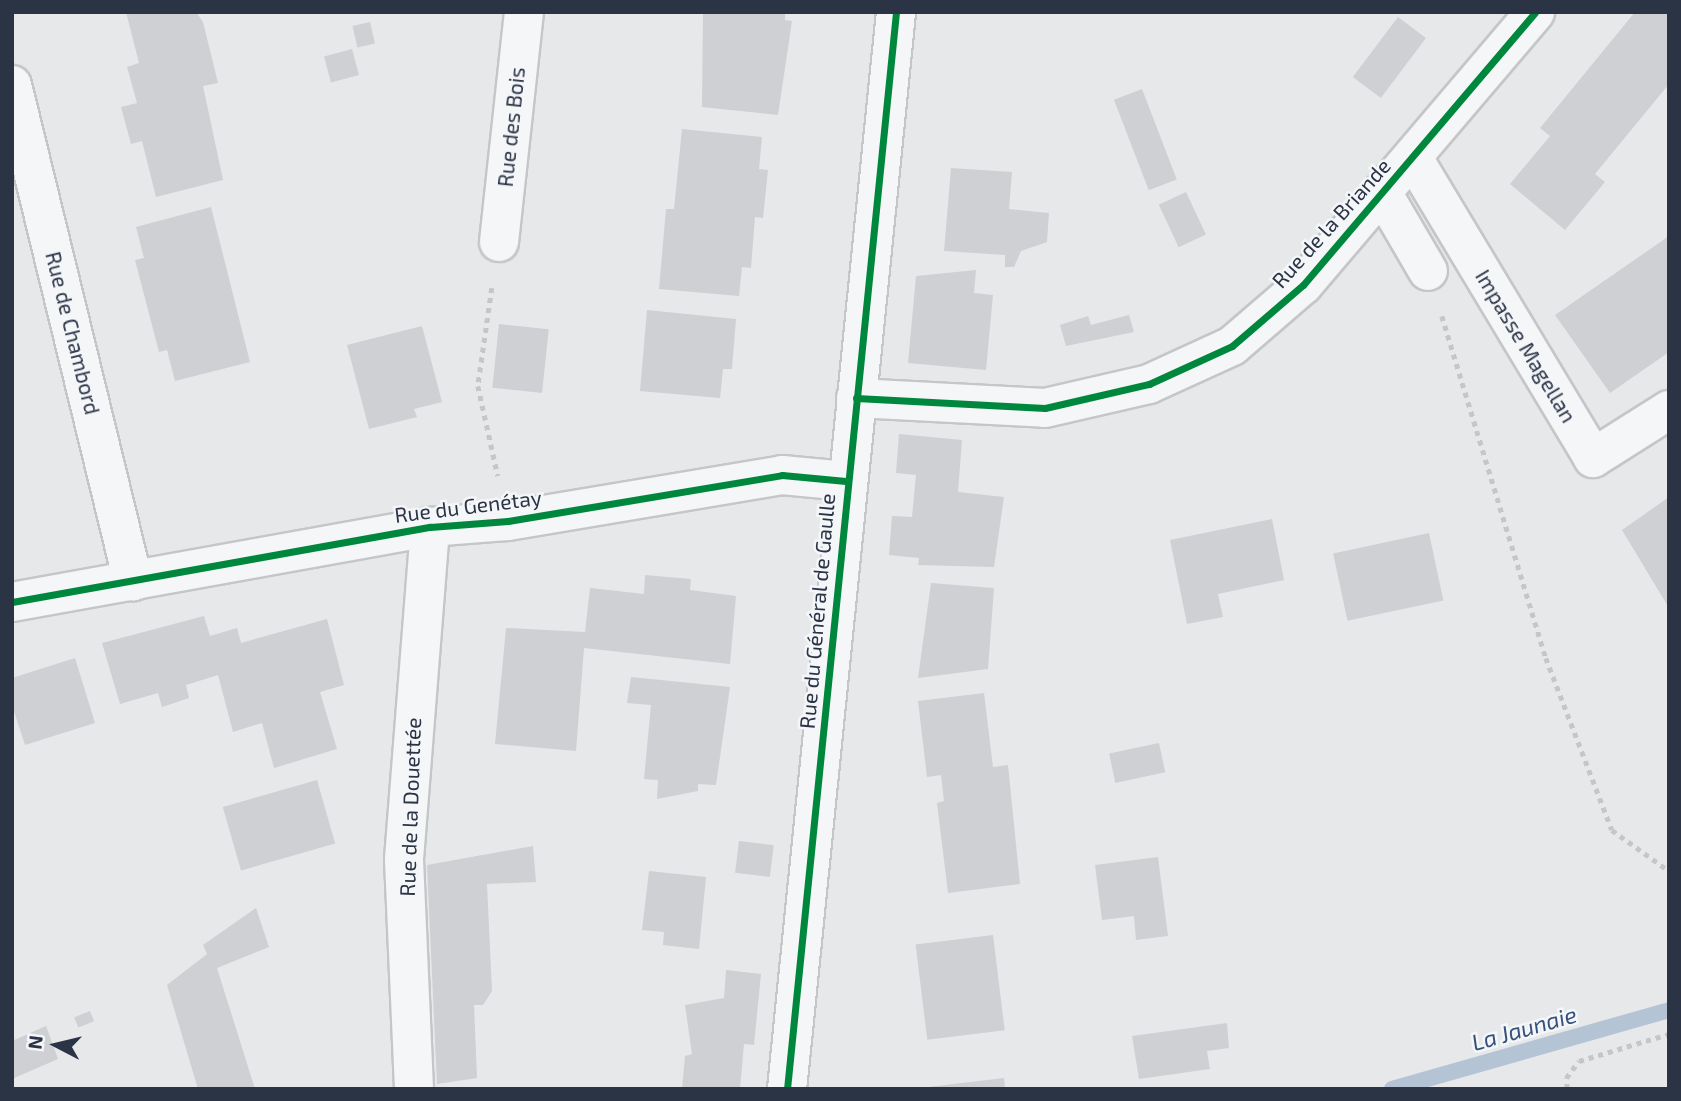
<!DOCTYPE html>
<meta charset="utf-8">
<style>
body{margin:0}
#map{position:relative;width:1681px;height:1101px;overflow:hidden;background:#e6e8ea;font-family:"Exo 2",sans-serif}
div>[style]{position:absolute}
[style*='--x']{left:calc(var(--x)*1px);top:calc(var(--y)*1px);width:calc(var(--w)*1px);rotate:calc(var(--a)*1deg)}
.stream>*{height:16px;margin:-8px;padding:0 8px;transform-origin:8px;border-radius:8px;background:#b4c4d5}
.building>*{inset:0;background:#ced0d3;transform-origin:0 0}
.path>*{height:4.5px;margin-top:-2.25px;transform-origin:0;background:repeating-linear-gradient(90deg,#c5c6ca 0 5px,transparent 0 10px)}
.roads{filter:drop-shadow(2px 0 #c4c6c8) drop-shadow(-2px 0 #c4c6c8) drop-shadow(0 2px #c4c6c8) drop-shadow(0 -2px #c4c6c8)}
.minor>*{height:38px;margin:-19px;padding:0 19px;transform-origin:19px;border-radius:19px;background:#f5f6f7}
.tertiary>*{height:38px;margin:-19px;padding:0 19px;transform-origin:19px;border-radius:19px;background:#f5f6f7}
.cycleway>*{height:7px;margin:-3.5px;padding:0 3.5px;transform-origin:3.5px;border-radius:3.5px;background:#00873e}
span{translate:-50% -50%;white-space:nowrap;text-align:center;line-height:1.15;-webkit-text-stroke:5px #f4f6f9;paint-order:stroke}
.street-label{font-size:21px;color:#2b3445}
.water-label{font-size:23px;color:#34527a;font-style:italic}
.frame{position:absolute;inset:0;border:14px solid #2b3445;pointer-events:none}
.north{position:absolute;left:21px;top:1010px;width:70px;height:70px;-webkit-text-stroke:5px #f4f6f9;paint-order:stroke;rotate:277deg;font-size:19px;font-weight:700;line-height:28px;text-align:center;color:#2b3445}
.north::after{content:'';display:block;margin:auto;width:24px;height:32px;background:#2b3445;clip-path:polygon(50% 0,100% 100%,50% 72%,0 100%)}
</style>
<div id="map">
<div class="stream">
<div style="--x:1392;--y:1089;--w:288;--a:-15.9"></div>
</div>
<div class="building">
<div style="clip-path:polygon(126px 12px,196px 12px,203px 22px,218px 83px,203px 86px,223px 180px,156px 197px,142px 141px,131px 144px,121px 107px,137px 103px,127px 67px,139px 63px)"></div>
<div style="clip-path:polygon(703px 12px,785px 12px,785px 20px,792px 21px,778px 115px,702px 107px)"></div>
<div style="clip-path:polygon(1635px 12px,1669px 12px,1669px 84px,1595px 174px,1605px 182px,1565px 230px,1510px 184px,1550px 136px,1540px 128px)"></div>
<div style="left:1398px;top:17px;width:35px;height:75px;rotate:37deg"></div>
<div style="left:370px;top:22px;width:22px;height:18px;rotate:77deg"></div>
<div style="left:352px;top:49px;width:27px;height:29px;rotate:75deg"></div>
<div style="left:1142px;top:89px;width:97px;height:30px;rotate:69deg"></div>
<div style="clip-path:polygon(682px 129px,762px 137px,759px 169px,768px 170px,763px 218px,755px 217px,751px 268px,742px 267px,739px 296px,659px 289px,666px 209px,674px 209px)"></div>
<div style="clip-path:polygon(951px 168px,1012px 172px,1009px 209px,1049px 213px,1047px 242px,1021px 251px,1014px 267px,1005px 267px,1005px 255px,944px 251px)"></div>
<div style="left:1186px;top:192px;width:47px;height:30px;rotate:65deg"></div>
<div style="clip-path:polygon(211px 207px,250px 362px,175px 381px,167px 350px,159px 352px,135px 260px,144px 258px,136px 227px)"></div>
<div style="clip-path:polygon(1669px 236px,1669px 352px,1610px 393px,1555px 315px)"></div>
<div style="clip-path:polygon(976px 270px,974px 293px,993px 295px,986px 370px,908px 363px,916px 276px)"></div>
<div style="clip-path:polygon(647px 310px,736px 319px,732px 369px,723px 369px,720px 398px,640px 391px)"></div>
<div style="clip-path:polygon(1129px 315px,1134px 332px,1066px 346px,1060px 325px,1088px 316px,1091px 325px)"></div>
<div style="left:499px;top:324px;width:50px;height:64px;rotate:6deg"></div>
<div style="clip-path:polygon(422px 326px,442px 402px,414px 409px,417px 417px,369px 429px,347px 345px)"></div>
<div style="clip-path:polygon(899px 434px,962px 440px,958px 492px,1004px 497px,994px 567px,918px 565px,919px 558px,889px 555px,892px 516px,912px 517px,916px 475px,896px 473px)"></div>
<div style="clip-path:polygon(1669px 497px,1669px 608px,1622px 530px)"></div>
<div style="clip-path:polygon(1272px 519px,1284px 580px,1218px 594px,1223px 617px,1187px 624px,1170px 540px)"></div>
<div style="left:1429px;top:533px;width:69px;height:98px;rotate:78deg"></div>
<div style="clip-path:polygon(645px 575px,691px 579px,690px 590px,736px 596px,730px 664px,584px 648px,576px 751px,495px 744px,506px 628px,585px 632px,590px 588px,644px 594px)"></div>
<div style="clip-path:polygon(931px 583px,994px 588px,988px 669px,918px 678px)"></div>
<div style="clip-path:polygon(204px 616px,210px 636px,237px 628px,241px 643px,327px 619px,344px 685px,320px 692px,337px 749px,274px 768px,262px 723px,233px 732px,218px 675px,186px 685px,189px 698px,162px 707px,158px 693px,120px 704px,102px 643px)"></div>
<div style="clip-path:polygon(75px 658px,95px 723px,25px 745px,12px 705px,12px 678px)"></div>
<div style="clip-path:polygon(631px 677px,730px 687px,716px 785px,698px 784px,698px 791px,657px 799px,658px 780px,644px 779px,651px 705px,627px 703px)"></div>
<div style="clip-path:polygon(984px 693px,993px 767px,1008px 765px,1020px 884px,948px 893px,937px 803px,944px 801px,941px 775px,927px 777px,918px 701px)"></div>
<div style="left:1159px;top:743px;width:30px;height:51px;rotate:78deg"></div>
<div style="left:317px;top:780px;width:66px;height:98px;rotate:74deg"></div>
<div style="left:739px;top:841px;width:35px;height:32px;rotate:7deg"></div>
<div style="clip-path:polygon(533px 846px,536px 882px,487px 884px,492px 991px,483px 1005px,474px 1005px,477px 1078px,437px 1084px,427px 865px)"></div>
<div style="clip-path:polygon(1158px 857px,1168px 936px,1136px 940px,1134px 916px,1102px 920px,1095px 865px)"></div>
<div style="clip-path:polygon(649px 871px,706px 877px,699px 949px,663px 945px,664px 932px,642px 930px)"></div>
<div style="clip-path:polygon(256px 908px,269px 947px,217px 968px,255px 1089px,198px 1089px,167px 985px,207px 954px,203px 945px)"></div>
<div style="left:993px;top:935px;width:96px;height:78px;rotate:83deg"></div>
<div style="clip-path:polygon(726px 970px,761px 974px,754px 1045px,744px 1044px,740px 1089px,682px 1089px,685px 1056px,692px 1054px,685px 1005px,724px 998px)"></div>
<div style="left:90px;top:1011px;width:11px;height:17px;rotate:68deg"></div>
<div style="clip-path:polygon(1227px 1023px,1229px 1048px,1207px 1051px,1210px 1069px,1139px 1079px,1132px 1036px)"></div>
<div style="clip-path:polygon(46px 1026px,58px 1059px,12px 1079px,12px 1041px)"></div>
<div style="clip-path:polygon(1004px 1078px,1005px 1089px,928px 1089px,928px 1087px)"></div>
</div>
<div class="path">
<div style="--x:492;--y:288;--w:99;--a:98.1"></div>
<div style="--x:478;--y:386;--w:92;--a:77.5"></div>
<div style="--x:1442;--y:316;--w:357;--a:73.1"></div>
<div style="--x:1546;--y:658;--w:184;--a:69"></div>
<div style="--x:1612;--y:830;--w:70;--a:35.7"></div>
<div style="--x:1567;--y:1089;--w:11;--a:-95"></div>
<div style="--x:1566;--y:1078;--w:21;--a:-53"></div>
<div style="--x:1579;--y:1061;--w:94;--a:-16.7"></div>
</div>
<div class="roads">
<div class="minor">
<div style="--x:12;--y:85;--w:511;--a:76.29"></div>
<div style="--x:1413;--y:158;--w:350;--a:59"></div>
<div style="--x:1593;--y:458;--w:90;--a:-32.3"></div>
<div style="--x:1383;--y:194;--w:89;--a:59.7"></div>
<div style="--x:499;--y:242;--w:231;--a:-83.8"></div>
<div style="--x:856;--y:398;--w:189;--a:3"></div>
<div style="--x:1045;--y:408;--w:107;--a:-13"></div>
<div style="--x:1149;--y:384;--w:91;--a:-24.6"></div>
<div style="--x:1232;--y:346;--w:94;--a:-40.7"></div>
<div style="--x:1303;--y:285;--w:358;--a:-49.6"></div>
<div style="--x:12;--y:602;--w:425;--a:-10.2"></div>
<div style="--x:430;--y:527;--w:78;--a:-4.4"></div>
<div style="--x:508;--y:521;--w:278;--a:-9.5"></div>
<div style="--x:782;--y:475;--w:64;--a:5.4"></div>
<div style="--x:414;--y:1089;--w:230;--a:-92.5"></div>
<div style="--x:404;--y:859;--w:333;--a:-85.5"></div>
</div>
<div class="tertiary">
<div style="--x:787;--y:1089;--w:1083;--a:-84.22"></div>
</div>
</div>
<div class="cycleway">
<div style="--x:856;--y:398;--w:189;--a:3"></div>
<div style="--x:1045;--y:408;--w:107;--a:-13"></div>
<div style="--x:1149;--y:384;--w:91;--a:-24.6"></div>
<div style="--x:1232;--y:346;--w:94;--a:-40.7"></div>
<div style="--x:1303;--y:285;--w:358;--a:-49.6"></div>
<div style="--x:12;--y:602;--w:425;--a:-10.2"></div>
<div style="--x:430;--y:527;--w:78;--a:-4.4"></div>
<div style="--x:508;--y:521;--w:278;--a:-9.5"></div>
<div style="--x:782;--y:475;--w:64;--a:5.4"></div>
<div style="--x:787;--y:1089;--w:1083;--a:-84.22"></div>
</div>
<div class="street-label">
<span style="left:511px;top:127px;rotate:-84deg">Rue des Bois</span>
<span style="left:1331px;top:223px;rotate:-48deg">Rue de la Briande</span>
<span style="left:73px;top:333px;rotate:76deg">Rue de Chambord</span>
<span style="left:1526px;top:346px;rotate:59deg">Impasse Magellan</span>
<span style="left:468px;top:506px;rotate:-7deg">Rue du Genétay</span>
<span style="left:817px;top:611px;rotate:-85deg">Rue du Général de Gaulle</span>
<span style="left:410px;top:807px;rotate:-88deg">Rue de la Douettée</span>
</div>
<div class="water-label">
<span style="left:1524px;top:1028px;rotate:-16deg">La Jaunaie</span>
</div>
<div class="frame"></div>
<div class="north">N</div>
</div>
